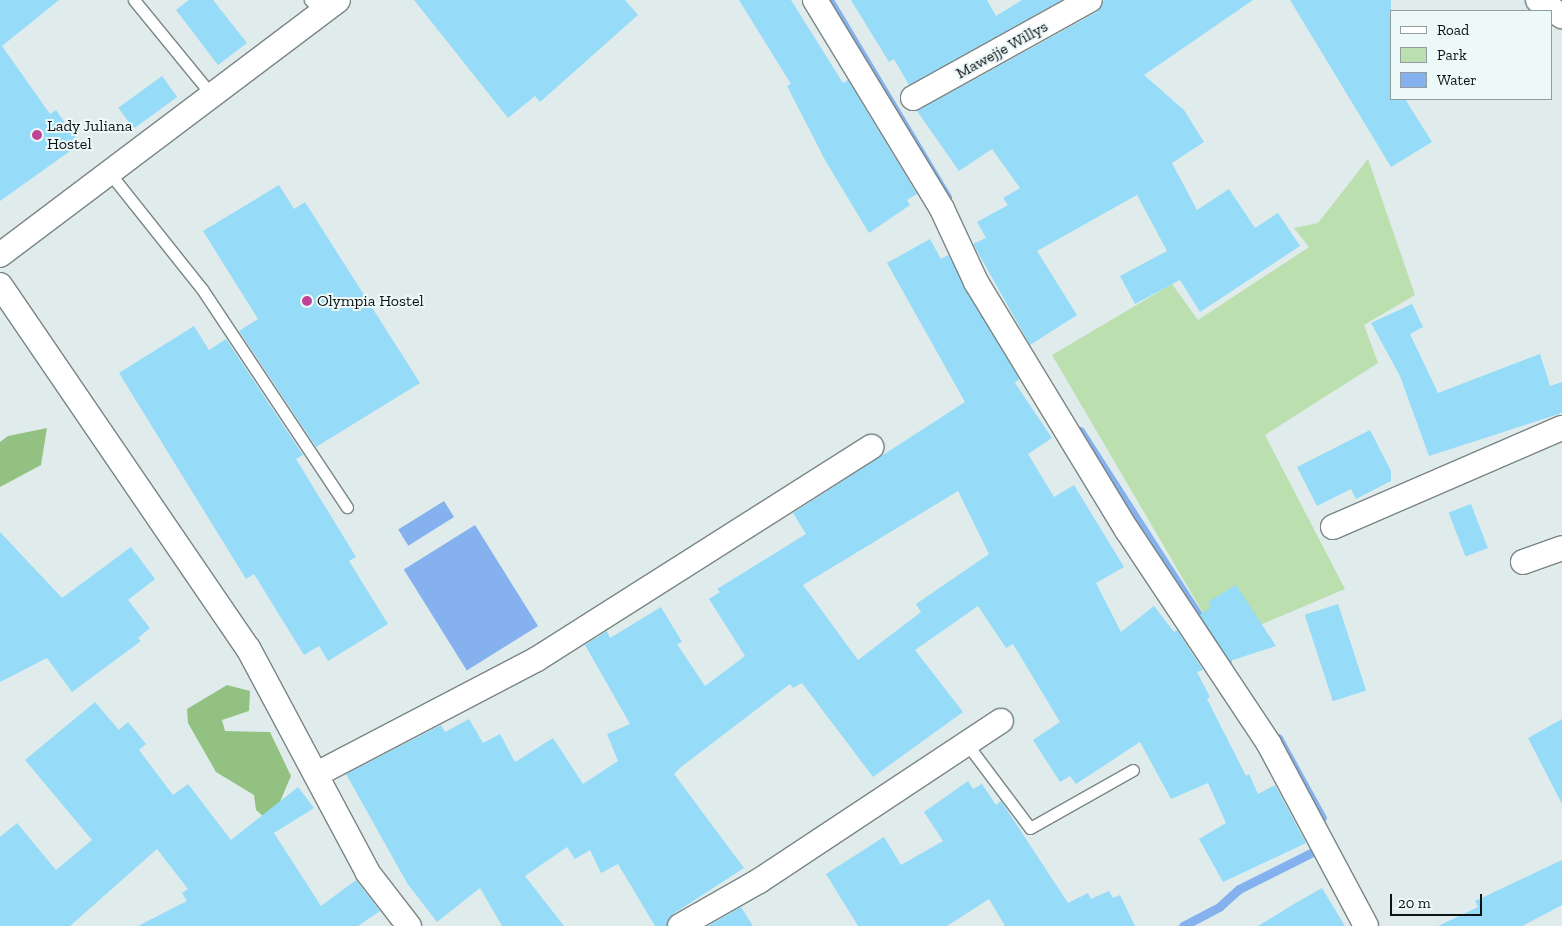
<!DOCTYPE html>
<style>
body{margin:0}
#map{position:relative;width:1562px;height:926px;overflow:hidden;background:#e0ecec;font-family:"Zilla Slab",serif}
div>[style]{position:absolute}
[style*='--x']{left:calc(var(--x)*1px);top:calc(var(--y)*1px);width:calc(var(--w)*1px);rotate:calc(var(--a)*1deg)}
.green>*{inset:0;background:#bcdfb0}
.forest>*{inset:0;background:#93c182}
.water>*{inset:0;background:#85b2ef;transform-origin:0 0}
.stream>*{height:9px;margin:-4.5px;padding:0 4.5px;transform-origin:4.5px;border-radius:4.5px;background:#85b2ef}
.building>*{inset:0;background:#96dbf8;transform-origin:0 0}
.roads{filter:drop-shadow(1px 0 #7a8585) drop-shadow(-1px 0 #7a8585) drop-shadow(0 1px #7a8585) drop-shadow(0 -1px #7a8585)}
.lane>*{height:11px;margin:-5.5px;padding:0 5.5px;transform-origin:5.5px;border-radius:5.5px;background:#fff}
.street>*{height:24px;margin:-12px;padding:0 12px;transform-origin:12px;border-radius:12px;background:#fff}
.dots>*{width:14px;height:14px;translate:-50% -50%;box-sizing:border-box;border:2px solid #edf9f9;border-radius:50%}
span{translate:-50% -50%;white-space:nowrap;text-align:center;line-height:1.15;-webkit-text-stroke:4px #edf9f9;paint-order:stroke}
.street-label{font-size:16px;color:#0e1212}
.poi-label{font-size:16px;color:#0e1212}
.left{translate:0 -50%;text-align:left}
.legend{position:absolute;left:1390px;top:10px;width:162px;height:90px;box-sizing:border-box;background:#edf9f9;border:1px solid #949d9d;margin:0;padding:6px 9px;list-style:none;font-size:15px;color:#0e1212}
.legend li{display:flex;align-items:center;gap:10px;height:25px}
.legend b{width:25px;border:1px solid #949d9d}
.scale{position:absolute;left:1390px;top:894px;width:92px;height:22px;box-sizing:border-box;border:2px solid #0e1212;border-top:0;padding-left:6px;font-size:15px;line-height:18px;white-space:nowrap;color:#0e1212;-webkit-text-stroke:4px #edf9f9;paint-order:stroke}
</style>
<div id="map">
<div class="green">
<div style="clip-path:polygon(1368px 159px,1415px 295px,1364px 325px,1378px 363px,1265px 435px,1345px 589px,1220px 642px,1052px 355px,1172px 284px,1198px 320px,1309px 247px,1294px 228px,1318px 223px)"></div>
</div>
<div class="forest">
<div style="clip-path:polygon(47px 428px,41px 465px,0 487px,0 442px,8px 436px)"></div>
<div style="clip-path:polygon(227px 685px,250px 691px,249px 711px,222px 720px,225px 731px,270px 732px,291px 776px,276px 811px,264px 817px,256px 810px,254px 795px,216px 772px,188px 723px,187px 709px)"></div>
</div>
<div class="water">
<div style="left:444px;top:501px;width:19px;height:54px;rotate:58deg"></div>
<div style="left:475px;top:525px;width:119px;height:84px;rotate:58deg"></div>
</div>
<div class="stream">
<div style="--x:829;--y:0;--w:230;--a:59.1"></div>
<div style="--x:1080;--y:431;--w:272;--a:57.3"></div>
<div style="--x:1278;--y:738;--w:91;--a:61.2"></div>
<div style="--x:1183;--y:926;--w:41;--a:-27.8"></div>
<div style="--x:1219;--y:907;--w:27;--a:-42"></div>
<div style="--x:1239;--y:889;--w:83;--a:-26.6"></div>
</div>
<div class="building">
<div style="clip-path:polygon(0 0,59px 0,2px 46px,50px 114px,56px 110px,80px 144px,0 201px)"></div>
<div style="clip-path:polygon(189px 0,213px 0,247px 43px,218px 65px,176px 10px)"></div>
<div style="clip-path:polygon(414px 0,625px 0,638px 15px,540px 102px,535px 96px,508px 118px)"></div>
<div style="clip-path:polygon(739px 0,791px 0,843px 83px,848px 80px,917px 194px,907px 200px,910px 205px,869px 233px,825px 160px,787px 86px,791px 84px)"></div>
<div style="clip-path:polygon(851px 0,987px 0,996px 16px,1022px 0,1062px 0,909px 85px,894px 59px,889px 62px)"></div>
<div style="clip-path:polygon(1104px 0,1253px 0,1144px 75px,1184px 110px,1204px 142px,1172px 163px,1197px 210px,1229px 189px,1255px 228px,1278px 213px,1300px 246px,1200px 312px,1180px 280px,1135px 304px,1120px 276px,1167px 251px,1137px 195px,1037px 251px,1077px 315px,1030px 345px,973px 244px,986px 238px,977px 222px,1008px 205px,1003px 198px,1020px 188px,992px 149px,959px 171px,917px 111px,1097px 12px)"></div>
<div style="clip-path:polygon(1290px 0,1391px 0,1391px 99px,1405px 99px,1432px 142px,1391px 167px)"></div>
<div style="left:162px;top:76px;width:26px;height:54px;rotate:54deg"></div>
<div style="clip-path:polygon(279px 185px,294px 209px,305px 202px,420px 383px,316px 447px,239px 331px,258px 319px,203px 231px)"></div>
<div style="clip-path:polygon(evenodd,930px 239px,941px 259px,948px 255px,1019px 379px,1015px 383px,1052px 438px,1028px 454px,1054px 497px,1074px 485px,1124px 567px,1096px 583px,1121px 632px,1154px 606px,1174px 632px,1177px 630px,1203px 670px,1197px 672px,1210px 697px,1207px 699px,1246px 776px,1249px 774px,1258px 794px,1275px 785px,1306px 843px,1223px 882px,1199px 839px,1226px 823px,1208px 783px,1171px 799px,1140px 742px,1076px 784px,1070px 776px,1060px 782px,1033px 740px,1060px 722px,1013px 644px,1006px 648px,978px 606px,915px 650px,963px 712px,873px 777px,802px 683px,793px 688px,790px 684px,681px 767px,674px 774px,744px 868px,673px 914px,666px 926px,655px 926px,618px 864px,601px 873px,590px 850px,575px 859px,567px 847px,525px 876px,564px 926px,502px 926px,480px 888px,437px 922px,407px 883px,346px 774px,441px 725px,445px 732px,469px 719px,483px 743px,500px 734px,515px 762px,553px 738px,583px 784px,618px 761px,607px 734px,630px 724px,585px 645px,607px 631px,610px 638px,661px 607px,682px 642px,677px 644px,705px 686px,745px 656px,709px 599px,720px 592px,717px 589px,806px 534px,793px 513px,965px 402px,887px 263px,930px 239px,958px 491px,989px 554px,916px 604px,921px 612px,858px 660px,803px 585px,958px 491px)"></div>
<div style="clip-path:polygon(1412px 304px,1423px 327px,1410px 334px,1438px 393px,1540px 354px,1550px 386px,1562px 382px,1562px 413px,1429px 456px,1400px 376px,1371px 323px)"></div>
<div style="clip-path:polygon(194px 326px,209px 350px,226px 339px,303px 455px,296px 459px,356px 557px,349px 561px,388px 624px,328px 661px,319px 646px,304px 655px,254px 574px,246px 579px,119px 373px)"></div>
<div style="clip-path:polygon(1370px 430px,1391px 471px,1391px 481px,1356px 499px,1351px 489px,1317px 506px,1297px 467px)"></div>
<div style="left:1471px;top:504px;width:47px;height:24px;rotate:69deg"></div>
<div style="clip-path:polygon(0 532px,62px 598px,131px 547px,155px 579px,128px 600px,150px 628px,138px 638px,141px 641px,72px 692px,47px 658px,0 682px)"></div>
<div style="clip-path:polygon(1236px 585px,1276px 646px,1230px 661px,1200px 615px,1211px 607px,1208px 602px)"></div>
<div style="left:1338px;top:604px;width:91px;height:35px;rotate:72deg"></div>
<div style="clip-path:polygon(95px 702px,119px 730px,128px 722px,146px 744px,139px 750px,173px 795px,188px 784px,231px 840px,298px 787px,314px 808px,274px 833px,321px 906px,356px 880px,380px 911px,358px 926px,138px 926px,187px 901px,182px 893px,188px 889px,157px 849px,70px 926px,0 926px,0 837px,17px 823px,56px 870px,92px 840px,25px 760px)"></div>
<div style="clip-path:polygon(1562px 719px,1562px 804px,1528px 738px)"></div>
<div style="clip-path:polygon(968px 781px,973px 789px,982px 784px,996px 805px,1001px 801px,1068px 903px,1088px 893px,1091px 899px,1109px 891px,1113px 898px,1120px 895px,1135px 926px,1005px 926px,989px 899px,947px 926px,858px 926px,826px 874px,884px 837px,901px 865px,943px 841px,924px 812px)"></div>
<div style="clip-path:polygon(1562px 860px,1562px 905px,1522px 926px,1438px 926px,1478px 907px,1475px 901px)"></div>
<div style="clip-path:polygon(1322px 888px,1345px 926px,1258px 926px,1294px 904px)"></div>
<div style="clip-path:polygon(741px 907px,753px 926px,708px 926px)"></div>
</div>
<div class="roads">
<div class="lane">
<div style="--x:134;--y:0;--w:122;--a:50.7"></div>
<div style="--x:310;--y:0;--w:17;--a:45"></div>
<div style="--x:108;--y:171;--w:151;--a:51.5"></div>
<div style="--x:202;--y:289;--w:262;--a:56.4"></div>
<div style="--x:967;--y:744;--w:105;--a:53.1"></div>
<div style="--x:1030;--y:828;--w:118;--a:-29.4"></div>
</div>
<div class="street">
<div style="--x:815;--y:0;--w:245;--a:58.7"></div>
<div style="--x:942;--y:209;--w:81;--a:65"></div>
<div style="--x:976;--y:282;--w:290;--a:58.7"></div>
<div style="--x:1127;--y:530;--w:257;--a:56.4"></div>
<div style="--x:1269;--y:744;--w:206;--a:61.9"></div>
<div style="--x:1538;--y:0;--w:29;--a:34"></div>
<div style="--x:913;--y:98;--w:202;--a:-29"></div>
<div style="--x:0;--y:255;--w:423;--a:-37"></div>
<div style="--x:0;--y:285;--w:440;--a:55.7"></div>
<div style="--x:248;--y:648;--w:255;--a:61.9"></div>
<div style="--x:368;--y:873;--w:67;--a:52.3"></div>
<div style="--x:1333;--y:527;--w:249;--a:-23.4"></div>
<div style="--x:1523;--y:562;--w:41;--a:-19.7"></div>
<div style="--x:317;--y:774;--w:248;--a:-27.6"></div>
<div style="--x:537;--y:659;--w:396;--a:-32.4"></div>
<div style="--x:680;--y:926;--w:91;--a:-29.7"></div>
<div style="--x:759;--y:881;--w:290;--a:-33.5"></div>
</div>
</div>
<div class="dots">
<div style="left:37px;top:135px;background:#bf4495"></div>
<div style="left:307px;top:301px;background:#bf4495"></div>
</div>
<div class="street-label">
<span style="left:1002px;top:50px;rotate:-29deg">Mawejje Willys</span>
</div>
<div class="poi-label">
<span class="left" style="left:47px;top:135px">Lady Juliana<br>Hostel</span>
<span class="left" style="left:317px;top:301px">Olympia Hostel</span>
</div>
<ul class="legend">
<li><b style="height:6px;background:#fff"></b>Road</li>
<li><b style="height:14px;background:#bcdfb0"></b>Park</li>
<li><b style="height:14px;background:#85b2ef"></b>Water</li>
</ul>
<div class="scale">20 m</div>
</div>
